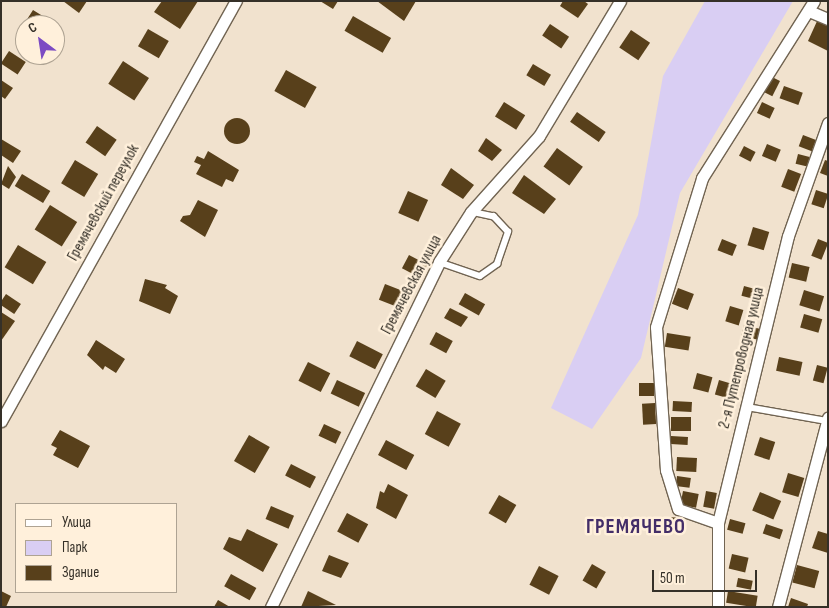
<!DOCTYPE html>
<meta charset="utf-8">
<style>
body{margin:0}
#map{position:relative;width:829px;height:608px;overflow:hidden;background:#f1e2ce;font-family:"Sofia Sans Condensed",sans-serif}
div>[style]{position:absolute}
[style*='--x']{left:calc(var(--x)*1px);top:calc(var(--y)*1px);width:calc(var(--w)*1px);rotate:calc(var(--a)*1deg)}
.green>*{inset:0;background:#d9cef3}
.building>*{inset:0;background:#58401b;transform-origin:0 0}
.round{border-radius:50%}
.roads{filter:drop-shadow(1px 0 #716452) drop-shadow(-1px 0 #716452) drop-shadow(0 1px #716452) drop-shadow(0 -1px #716452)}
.service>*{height:5.5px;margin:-2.75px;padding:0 2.75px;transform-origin:2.75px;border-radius:2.75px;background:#fff}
.minor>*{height:11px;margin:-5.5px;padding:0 5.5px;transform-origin:5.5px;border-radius:5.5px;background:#fff}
span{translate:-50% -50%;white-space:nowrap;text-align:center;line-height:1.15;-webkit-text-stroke:5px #fff0db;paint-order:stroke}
.street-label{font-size:16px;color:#353028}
.district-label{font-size:21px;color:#432d68;font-weight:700;letter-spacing:1px}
.frame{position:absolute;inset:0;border:2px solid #353028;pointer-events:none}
.legend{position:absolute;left:15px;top:503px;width:162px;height:90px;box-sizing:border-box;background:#fff0db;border:1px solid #aea393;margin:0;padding:6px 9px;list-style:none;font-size:15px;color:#353028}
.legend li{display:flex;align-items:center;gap:10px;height:25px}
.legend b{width:25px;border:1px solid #aea393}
.north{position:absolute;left:15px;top:15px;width:50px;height:50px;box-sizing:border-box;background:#fff0db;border:1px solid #aea393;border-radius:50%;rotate:329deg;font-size:14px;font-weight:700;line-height:20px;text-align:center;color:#353028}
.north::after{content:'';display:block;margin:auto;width:18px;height:22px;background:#7c4bc3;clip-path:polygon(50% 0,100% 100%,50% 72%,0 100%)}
.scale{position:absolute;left:652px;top:570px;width:105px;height:22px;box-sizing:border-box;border:2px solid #353028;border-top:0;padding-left:6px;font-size:15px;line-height:18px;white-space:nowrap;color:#353028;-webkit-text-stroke:4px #fff0db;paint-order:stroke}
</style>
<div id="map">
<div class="green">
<div style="clip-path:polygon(705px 1px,793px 1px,680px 193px,641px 358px,592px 429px,551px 408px,638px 215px,663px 76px)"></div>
</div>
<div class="building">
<div style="clip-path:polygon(63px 1px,87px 1px,79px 13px)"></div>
<div style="clip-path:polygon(162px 1px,198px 1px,180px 29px,154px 12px)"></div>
<div style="clip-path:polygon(320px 1px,338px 1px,333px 9px)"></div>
<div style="clip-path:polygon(377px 1px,416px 1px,404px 21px)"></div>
<div style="clip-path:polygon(563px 1px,584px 1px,588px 4px,578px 18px,560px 6px)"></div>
<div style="clip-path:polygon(33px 10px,54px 23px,25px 25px,25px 36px,19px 32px)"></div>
<div style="left:353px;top:16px;width:44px;height:17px;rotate:30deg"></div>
<div style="clip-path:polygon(818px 19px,828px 24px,828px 51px,808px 41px)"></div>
<div style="left:550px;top:24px;width:23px;height:14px;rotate:34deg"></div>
<div style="left:148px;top:29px;width:24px;height:20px;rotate:30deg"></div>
<div style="left:631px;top:30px;width:23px;height:21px;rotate:34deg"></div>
<div style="left:9px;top:51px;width:20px;height:15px;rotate:33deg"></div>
<div style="left:123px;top:61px;width:31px;height:27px;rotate:33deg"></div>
<div style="left:533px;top:64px;width:21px;height:13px;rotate:31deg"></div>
<div style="left:286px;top:70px;width:35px;height:24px;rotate:29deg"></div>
<div style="left:772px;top:77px;width:9px;height:17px;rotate:27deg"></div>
<div style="clip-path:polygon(1px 80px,13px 88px,5px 99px,1px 96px)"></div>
<div style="left:784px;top:86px;width:20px;height:13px;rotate:20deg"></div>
<div style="left:504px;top:102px;width:25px;height:17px;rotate:32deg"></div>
<div style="left:762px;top:102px;width:14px;height:12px;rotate:25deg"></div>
<div style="left:577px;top:112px;width:35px;height:12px;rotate:35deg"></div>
<div class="round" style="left:224px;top:118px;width:26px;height:26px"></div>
<div style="left:97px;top:126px;width:24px;height:20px;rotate:35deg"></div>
<div style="left:803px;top:135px;width:14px;height:12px;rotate:21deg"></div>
<div style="clip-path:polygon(486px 138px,502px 150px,492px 161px,478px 151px)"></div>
<div style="clip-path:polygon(1px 139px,21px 151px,13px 163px,1px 155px)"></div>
<div style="left:767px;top:144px;width:15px;height:13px;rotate:23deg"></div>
<div style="left:744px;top:146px;width:13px;height:11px;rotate:27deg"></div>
<div style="left:557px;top:148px;width:32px;height:23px;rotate:36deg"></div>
<div style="clip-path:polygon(208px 151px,239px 170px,233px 182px,226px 179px,222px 187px,196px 174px,201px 165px,194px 162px,197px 156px,204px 159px)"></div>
<div style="left:798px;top:154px;width:12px;height:10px;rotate:14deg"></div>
<div style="left:75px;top:160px;width:27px;height:27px;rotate:31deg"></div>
<div style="clip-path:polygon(825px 160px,828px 161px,828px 176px,820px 173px)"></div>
<div style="clip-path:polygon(8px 166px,16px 177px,9px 189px,1px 184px)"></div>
<div style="clip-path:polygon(451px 168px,474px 185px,463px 199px,441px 185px)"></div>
<div style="left:788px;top:169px;width:14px;height:19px;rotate:21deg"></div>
<div style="left:22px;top:174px;width:33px;height:14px;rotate:31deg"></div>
<div style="clip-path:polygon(524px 175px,556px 199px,544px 214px,512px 193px)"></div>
<div style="left:816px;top:190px;width:13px;height:15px;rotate:18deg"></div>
<div style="left:408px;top:191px;width:22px;height:24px;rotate:24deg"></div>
<div style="clip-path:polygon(198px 200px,218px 210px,205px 237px,180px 221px,183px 216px,190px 215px)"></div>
<div style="left:50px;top:205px;width:32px;height:29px;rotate:32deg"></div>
<div style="left:753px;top:227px;width:17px;height:19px;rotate:17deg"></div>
<div style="left:722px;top:239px;width:16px;height:12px;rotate:22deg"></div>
<div style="left:818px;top:239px;width:11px;height:18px;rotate:22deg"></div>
<div style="left:18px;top:245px;width:33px;height:26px;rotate:31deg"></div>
<div style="left:409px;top:255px;width:21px;height:15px;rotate:28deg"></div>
<div style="left:792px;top:263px;width:18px;height:15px;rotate:13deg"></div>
<div style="clip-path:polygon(145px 279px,167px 285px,165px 288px,178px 296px,170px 314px,139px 301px)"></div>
<div style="left:385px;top:284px;width:22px;height:17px;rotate:21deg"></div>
<div style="left:744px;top:286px;width:16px;height:10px;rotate:15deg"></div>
<div style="left:678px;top:288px;width:17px;height:17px;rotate:21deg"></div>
<div style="left:804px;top:290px;width:21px;height:16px;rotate:17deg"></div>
<div style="left:465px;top:293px;width:23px;height:13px;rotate:29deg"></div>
<div style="left:6px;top:294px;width:18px;height:12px;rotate:34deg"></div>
<div style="left:730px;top:306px;width:14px;height:16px;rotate:17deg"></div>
<div style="clip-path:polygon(450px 308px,468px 317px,461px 327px,444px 318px)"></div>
<div style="clip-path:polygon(1px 312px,15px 321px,1px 341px)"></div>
<div style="left:804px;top:314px;width:19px;height:14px;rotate:16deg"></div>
<div style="left:744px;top:325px;width:16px;height:11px;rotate:14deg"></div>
<div style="left:436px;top:332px;width:19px;height:14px;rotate:28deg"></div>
<div style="left:667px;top:333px;width:24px;height:14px;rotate:9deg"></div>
<div style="clip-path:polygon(96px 340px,125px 359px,116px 373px,105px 366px,103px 370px,87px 355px)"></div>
<div style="left:357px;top:341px;width:29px;height:17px;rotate:27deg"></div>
<div style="left:779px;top:357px;width:24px;height:14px;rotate:12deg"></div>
<div style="left:308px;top:362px;width:25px;height:21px;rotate:27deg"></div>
<div style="left:817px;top:365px;width:11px;height:16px;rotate:15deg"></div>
<div style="left:426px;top:369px;width:23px;height:20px;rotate:31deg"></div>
<div style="left:697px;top:373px;width:16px;height:16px;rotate:15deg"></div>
<div style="left:337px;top:380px;width:31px;height:15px;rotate:25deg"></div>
<div style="left:719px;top:380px;width:15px;height:15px;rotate:16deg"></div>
<div style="left:639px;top:383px;width:15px;height:13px"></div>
<div style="left:673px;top:401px;width:19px;height:10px;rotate:3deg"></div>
<div style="left:655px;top:403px;width:21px;height:13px;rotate:87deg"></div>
<div style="left:437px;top:411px;width:27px;height:26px;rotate:28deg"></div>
<div style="left:671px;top:417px;width:20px;height:14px"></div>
<div style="left:324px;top:424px;width:19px;height:13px;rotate:25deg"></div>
<div style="clip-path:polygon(60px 430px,90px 446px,78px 468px,53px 455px,57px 448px,51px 445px)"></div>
<div style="left:249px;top:435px;width:24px;height:30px;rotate:30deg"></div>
<div style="left:671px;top:436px;width:17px;height:8px;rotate:3deg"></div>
<div style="left:760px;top:437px;width:16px;height:19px;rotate:18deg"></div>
<div style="left:386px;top:440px;width:32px;height:17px;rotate:28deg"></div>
<div style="left:677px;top:457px;width:20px;height:14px;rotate:3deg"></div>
<div style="left:291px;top:464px;width:28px;height:13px;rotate:27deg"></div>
<div style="left:788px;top:473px;width:17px;height:20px;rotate:17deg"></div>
<div style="left:677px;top:476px;width:14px;height:10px;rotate:8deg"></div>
<div style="clip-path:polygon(388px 484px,408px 495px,396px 519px,376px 508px,380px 491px,384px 493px)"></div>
<div style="left:683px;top:491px;width:16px;height:14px;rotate:11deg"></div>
<div style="left:706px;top:491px;width:11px;height:16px;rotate:10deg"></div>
<div style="left:760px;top:492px;width:23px;height:20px;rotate:23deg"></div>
<div style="left:499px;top:495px;width:20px;height:21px;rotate:30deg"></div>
<div style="left:271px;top:506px;width:25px;height:14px;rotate:23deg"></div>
<div style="left:347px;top:513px;width:24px;height:21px;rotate:28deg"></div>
<div style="left:667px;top:517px;width:17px;height:13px;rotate:3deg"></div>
<div style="left:730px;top:519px;width:16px;height:11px;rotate:15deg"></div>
<div style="left:766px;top:524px;width:18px;height:10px;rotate:19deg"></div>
<div style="clip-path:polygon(247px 529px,278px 544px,263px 572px,223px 549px,229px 537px,241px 541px)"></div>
<div style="clip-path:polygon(818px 531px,828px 534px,828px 553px,812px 548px)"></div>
<div style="left:732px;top:554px;width:17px;height:15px;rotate:13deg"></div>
<div style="clip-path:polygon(329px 555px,349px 563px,341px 578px,322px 571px)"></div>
<div style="left:592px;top:564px;width:16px;height:19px;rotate:30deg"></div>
<div style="left:797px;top:565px;width:23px;height:18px;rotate:15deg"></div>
<div style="left:539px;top:566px;width:22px;height:21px;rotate:27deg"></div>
<div style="left:231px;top:574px;width:29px;height:14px;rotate:29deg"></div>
<div style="left:738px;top:578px;width:15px;height:9px;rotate:11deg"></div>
<div style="clip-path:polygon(1px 591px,11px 596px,6px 607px,1px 607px)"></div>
<div style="clip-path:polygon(308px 591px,336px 605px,301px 607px)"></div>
<div style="left:728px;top:591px;width:30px;height:12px;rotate:9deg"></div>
<div style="clip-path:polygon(791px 598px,808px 604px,807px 607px,788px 607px)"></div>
<div style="clip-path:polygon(218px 600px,230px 607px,214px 607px)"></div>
</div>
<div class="roads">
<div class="service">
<div style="--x:439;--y:262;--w:43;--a:18.9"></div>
<div style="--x:480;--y:276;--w:21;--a:-35"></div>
<div style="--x:497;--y:264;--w:34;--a:-71"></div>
<div style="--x:508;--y:232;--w:21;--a:-133"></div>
<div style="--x:494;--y:217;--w:24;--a:-168"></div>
<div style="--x:747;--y:407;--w:81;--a:9.9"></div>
</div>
<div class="minor">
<div style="--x:809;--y:11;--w:21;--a:23"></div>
<div style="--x:1;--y:421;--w:481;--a:-60.8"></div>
<div style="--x:718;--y:523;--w:42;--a:-160.7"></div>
<div style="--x:678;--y:509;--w:41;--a:-107.1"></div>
<div style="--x:666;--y:470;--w:143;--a:-94"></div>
<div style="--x:656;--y:327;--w:156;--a:-72.8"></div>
<div style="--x:702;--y:178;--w:209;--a:-57.7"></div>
<div style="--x:271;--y:607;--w:384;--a:-64"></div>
<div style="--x:439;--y:262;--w:59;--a:-57.4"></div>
<div style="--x:471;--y:212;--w:102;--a:-48.2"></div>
<div style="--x:539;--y:136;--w:157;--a:-59"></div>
<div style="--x:718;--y:607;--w:84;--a:-90"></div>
<div style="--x:718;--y:523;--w:295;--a:-76.3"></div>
<div style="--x:788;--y:236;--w:120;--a:-70.5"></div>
<div style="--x:778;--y:607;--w:196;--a:-75.2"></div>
</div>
</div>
<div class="street-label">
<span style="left:104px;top:203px;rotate:-61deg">Гремячевский переулок</span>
<span style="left:412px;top:285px;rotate:-62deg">Гремячевская улица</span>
<span style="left:742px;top:358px;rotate:-76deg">2-я Путепроводная улица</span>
</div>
<div class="district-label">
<span style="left:636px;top:527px">ГРЕМЯЧЕВО</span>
</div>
<div class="frame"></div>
<ul class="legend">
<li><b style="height:6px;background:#fff"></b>Улица</li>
<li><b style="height:14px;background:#d9cef3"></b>Парк</li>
<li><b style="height:14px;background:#58401b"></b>Здание</li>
</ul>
<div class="north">С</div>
<div class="scale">50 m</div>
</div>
